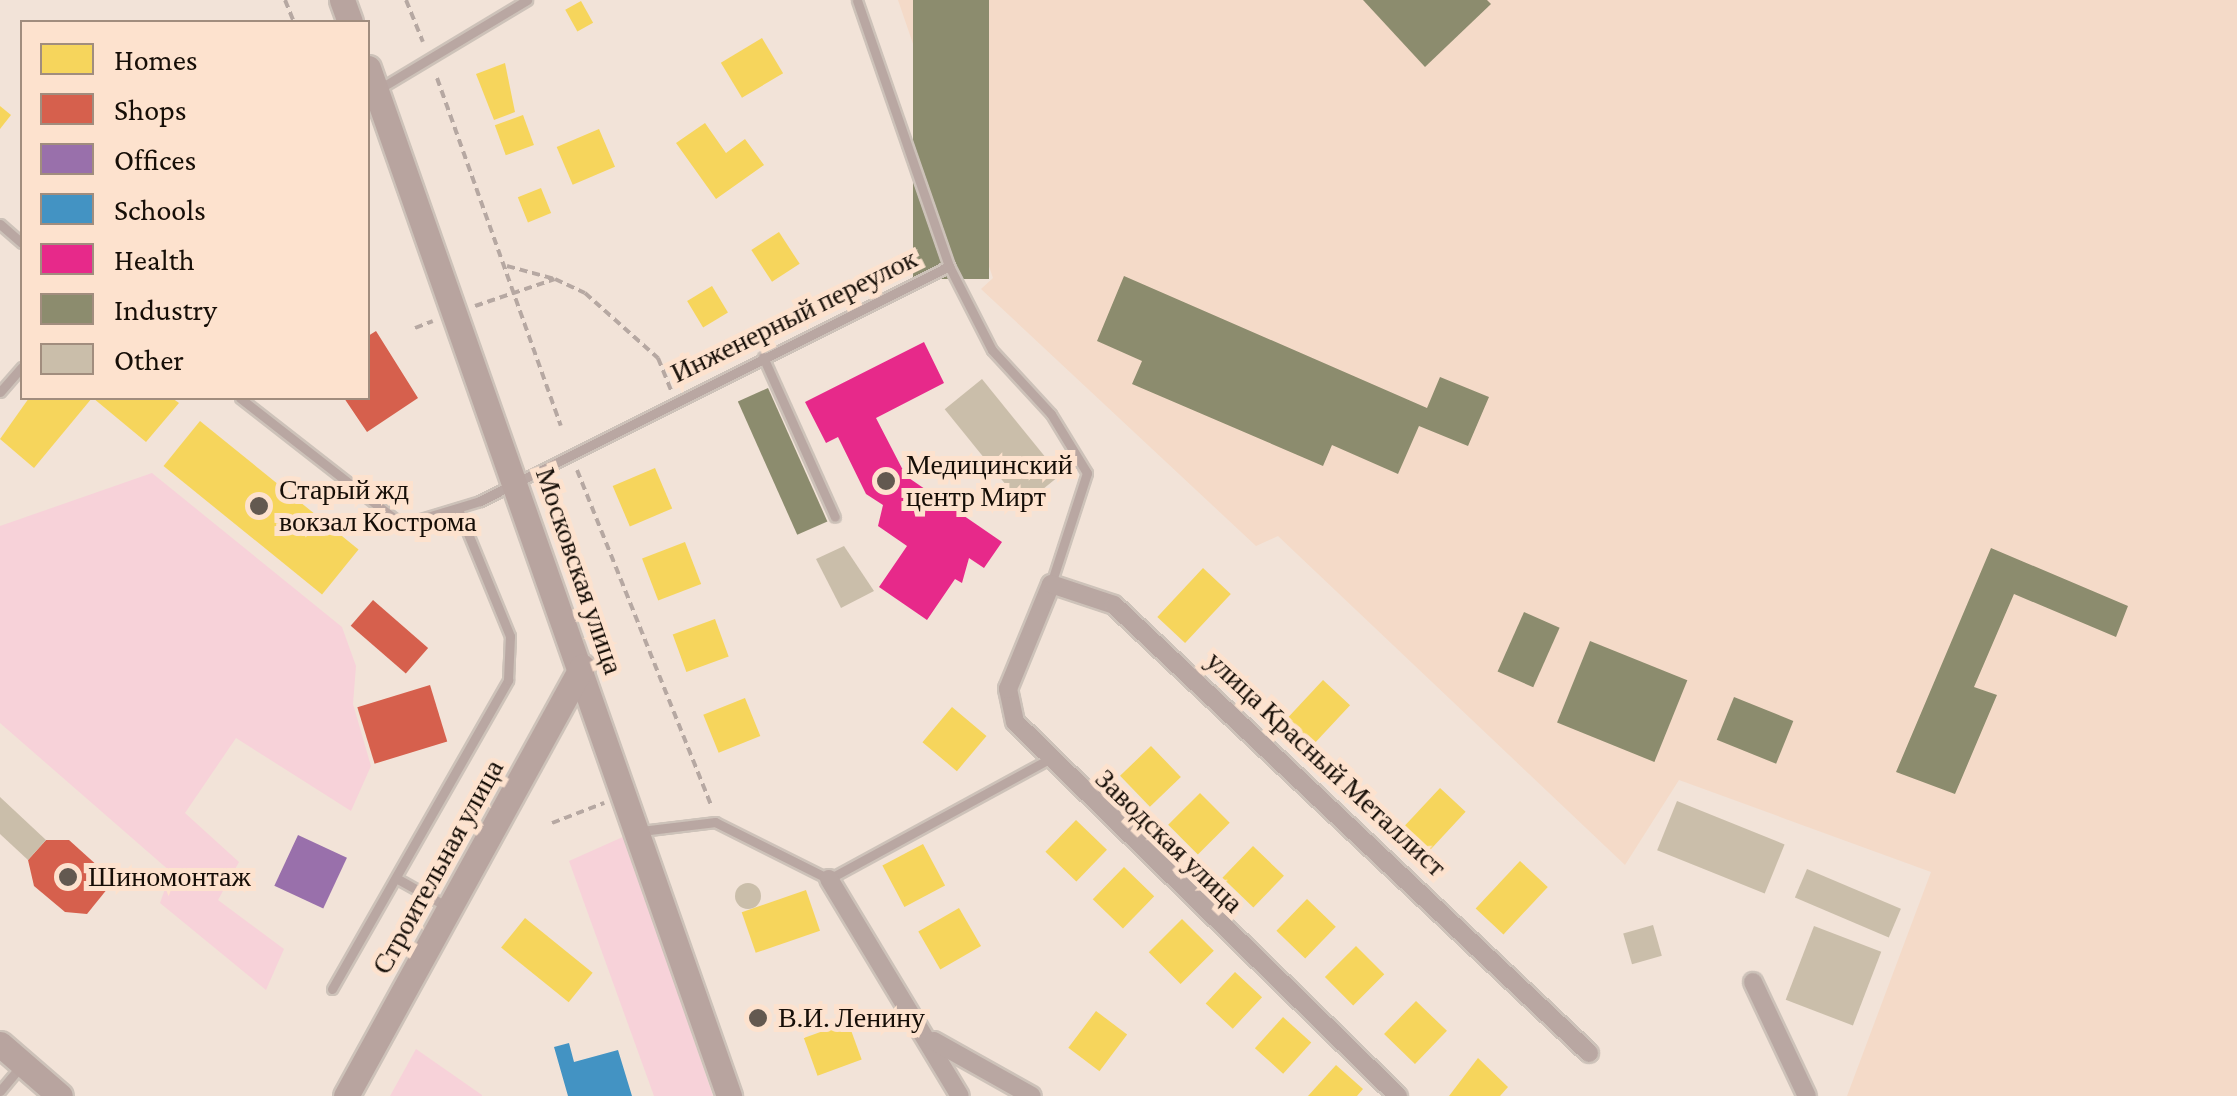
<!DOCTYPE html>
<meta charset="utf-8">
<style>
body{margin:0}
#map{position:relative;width:2237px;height:1096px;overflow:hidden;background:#f2e3d8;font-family:"Crimson Pro",serif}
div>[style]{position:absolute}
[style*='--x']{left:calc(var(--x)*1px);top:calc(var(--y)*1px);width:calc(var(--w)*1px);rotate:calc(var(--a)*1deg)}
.built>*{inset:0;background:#f4dac8}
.green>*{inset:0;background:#f7d2d9}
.homes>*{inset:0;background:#f6d55c;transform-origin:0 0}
.shops>*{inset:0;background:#d6604d;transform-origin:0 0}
.offices>*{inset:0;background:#9970ab;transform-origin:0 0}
.schools>*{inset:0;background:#4393c3}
.health>*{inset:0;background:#e7298a}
.industry>*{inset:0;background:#8c8c6e;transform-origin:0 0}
.building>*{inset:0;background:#cabeaa;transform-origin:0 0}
.round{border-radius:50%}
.path>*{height:4px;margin-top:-2px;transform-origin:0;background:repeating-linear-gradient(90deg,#b6a8a2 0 8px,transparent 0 13px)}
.roads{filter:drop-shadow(2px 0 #cdc2b9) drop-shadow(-2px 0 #cdc2b9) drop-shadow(0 2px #cdc2b9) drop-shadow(0 -2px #cdc2b9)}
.lane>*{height:9px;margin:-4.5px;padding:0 4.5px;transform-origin:4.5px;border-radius:4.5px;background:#b9a7a2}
.street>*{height:18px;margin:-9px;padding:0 9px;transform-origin:9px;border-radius:9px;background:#b9a7a2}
.secondary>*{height:25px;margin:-12.5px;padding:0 12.5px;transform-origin:12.5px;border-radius:12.5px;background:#b8a49f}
.dots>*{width:28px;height:28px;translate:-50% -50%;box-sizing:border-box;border:5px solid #fde2ce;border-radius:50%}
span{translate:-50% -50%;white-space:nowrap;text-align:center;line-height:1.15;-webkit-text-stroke:10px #fde2ce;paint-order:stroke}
.street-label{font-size:28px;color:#160e07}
.poi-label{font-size:28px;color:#160e07}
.left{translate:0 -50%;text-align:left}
.legend{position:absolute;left:20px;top:20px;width:350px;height:380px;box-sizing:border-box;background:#fde2ce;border:2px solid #a18d7e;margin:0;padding:12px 18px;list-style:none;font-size:30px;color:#160e07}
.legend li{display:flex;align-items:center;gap:20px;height:50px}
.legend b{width:50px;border:2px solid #a18d7e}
</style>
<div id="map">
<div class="built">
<div style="clip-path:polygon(898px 0,2237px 0,2237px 1096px,1847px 1096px,1931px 872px,1679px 780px,1625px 865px,1278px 536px,1256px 546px,981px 289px,993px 278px)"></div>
</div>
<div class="green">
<div style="clip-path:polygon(152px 473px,342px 627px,356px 666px,353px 704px,371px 766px,351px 811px,236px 738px,185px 813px,239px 862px,218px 900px,284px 949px,266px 990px,160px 903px,171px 872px,0 723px,0 526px)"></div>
<div style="clip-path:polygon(625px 836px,713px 1096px,654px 1096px,569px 861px)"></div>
<div style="clip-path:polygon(416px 1049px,482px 1095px,482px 1096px,390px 1096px)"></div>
</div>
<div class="homes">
<div style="left:581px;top:1px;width:25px;height:18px;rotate:61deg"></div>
<div style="left:762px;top:38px;width:41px;height:48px;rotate:59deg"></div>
<div style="clip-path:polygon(505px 63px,515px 112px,494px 120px,476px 74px)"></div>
<div style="clip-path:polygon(0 106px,11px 115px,0 129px)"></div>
<div style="left:523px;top:115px;width:32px;height:30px;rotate:70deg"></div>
<div style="clip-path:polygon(705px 123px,726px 153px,745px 139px,764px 165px,716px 199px,676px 143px)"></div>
<div style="left:599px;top:129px;width:41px;height:46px;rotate:67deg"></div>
<div style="left:541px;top:188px;width:27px;height:25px;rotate:68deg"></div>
<div style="left:779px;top:232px;width:38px;height:33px;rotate:57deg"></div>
<div style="left:712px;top:286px;width:31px;height:29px;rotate:59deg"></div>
<div style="clip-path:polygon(29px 398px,92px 398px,34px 468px,0 439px)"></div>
<div style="clip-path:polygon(93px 398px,172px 398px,179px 403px,146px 442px)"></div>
<div style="left:200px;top:421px;width:204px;height:58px;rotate:39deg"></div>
<div style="left:655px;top:468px;width:44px;height:46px;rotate:67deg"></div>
<div style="left:685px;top:542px;width:45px;height:46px;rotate:69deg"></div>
<div style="left:1203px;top:568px;width:38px;height:67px;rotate:43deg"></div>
<div style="left:715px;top:619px;width:40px;height:45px;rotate:70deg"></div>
<div style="left:1323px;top:680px;width:37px;height:64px;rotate:43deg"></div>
<div style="left:745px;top:698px;width:41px;height:45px;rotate:68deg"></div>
<div style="left:952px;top:707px;width:45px;height:46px;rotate:40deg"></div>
<div style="left:1151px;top:746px;width:43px;height:43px;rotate:46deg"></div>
<div style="left:1440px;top:788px;width:35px;height:65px;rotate:43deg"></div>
<div style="left:1200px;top:793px;width:42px;height:45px;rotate:45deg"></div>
<div style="left:1076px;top:820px;width:43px;height:44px;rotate:44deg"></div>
<div style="left:923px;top:844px;width:47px;height:46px;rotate:62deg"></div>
<div style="left:1253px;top:846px;width:43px;height:44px;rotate:44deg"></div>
<div style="left:1520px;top:861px;width:38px;height:65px;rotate:43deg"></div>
<div style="left:1124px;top:867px;width:42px;height:45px;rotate:44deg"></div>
<div style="left:806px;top:890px;width:43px;height:68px;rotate:71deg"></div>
<div style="left:1307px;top:899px;width:40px;height:44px;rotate:44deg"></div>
<div style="left:959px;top:908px;width:44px;height:47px;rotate:60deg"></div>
<div style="left:525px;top:918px;width:87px;height:38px;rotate:39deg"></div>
<div style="left:1182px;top:919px;width:45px;height:47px;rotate:45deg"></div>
<div style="left:1356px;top:946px;width:40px;height:44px;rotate:45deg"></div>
<div style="left:1235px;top:972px;width:37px;height:43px;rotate:43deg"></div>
<div style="left:1416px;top:1001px;width:43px;height:46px;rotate:44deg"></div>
<div style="left:1096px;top:1011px;width:39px;height:46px;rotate:37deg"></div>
<div style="left:1283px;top:1017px;width:38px;height:42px;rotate:42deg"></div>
<div style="left:848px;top:1022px;width:40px;height:47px;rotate:70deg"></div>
<div style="clip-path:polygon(1478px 1058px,1508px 1087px,1500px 1096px,1449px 1096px)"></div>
<div style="clip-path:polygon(1336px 1065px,1363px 1089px,1357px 1096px,1308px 1096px)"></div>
</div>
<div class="shops">
<div style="clip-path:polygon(376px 331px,418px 398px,367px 432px,344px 398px,368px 398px,368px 336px)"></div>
<div style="left:373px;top:600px;width:73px;height:34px;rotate:41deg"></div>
<div style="left:430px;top:685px;width:59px;height:76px;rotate:73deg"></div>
<div style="clip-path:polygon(46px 840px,69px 840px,100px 868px,108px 888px,87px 914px,65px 912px,34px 886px,28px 860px)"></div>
</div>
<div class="offices">
<div style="left:298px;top:835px;width:54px;height:56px;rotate:25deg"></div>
</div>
<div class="schools">
<div style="clip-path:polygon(569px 1043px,574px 1062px,618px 1050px,632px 1096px,568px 1096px,554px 1047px)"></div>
</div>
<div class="health">
<div style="clip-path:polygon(924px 342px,944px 383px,876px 418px,906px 476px,1002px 542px,984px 568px,969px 558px,962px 583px,955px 579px,927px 620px,879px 587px,907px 546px,878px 526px,883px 505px,866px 494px,838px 437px,826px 443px,805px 402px)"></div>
</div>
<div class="industry">
<div style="left:913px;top:0;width:76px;height:279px"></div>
<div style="clip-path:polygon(1363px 0,1487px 0,1491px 4px,1425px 67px)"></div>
<div style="clip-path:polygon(1124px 276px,1427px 408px,1440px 377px,1489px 397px,1468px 446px,1419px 426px,1398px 474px,1332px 445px,1323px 466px,1132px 384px,1142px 361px,1097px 341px)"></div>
<div style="left:768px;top:388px;width:146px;height:33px;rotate:66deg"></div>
<div style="clip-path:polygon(1991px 548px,2128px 606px,2116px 637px,2014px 594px,1974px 687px,1997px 695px,1955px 794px,1896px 772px)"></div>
<div style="left:1524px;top:612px;width:39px;height:65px;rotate:24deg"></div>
<div style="left:1590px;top:641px;width:105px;height:88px;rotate:22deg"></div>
<div style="left:1734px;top:697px;width:64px;height:46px;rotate:22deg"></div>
</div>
<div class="building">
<div style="left:982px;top:379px;width:124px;height:48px;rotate:51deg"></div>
<div style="clip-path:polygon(844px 546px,874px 591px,841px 608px,816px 559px)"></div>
<div style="clip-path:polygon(0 797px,46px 840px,28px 860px,0 834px)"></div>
<div style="left:1677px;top:801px;width:116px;height:53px;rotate:22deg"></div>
<div style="left:1807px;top:869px;width:102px;height:31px;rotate:23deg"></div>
<div class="round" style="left:735px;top:883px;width:26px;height:26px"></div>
<div style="left:1653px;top:925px;width:32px;height:31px;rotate:74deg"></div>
<div style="left:1814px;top:926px;width:72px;height:79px;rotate:21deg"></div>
</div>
<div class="path">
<div style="--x:285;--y:0;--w:24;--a:68"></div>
<div style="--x:406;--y:0;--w:45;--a:68"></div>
<div style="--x:437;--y:78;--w:369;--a:70.4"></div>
<div style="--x:507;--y:266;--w:50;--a:15.2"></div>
<div style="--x:475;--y:306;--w:84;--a:-18.6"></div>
<div style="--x:555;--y:279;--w:33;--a:25"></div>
<div style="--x:585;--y:293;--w:98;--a:41.7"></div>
<div style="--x:658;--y:358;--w:35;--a:68"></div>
<div style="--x:415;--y:328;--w:19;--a:-21"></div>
<div style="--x:577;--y:470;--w:363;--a:68.2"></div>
<div style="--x:552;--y:823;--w:56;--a:-21"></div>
</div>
<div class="roads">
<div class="lane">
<div style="--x:379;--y:89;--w:173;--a:-31"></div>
<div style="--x:0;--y:224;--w:29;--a:41"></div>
<div style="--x:949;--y:266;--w:94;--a:62.9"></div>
<div style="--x:992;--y:350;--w:87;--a:47.3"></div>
<div style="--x:1051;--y:414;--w:69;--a:58.6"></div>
<div style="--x:1087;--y:473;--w:117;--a:108"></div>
<div style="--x:763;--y:357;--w:175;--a:65.8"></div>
<div style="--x:0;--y:392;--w:33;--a:-49"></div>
<div style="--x:240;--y:398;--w:197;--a:38"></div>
<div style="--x:395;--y:519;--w:19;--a:6"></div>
<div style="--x:414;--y:521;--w:69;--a:-16.9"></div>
<div style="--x:480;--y:501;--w:525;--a:-26.61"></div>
<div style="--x:949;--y:266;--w:281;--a:-109.1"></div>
<div style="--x:641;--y:831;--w:75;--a:-6.9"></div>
<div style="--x:715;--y:822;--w:127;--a:26.6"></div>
<div style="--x:829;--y:879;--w:246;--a:-28.6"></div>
<div style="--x:396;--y:878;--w:57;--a:29.2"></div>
<div style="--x:332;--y:989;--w:356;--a:-60.3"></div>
<div style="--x:508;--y:680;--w:44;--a:-87.4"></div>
<div style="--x:510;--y:636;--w:137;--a:-112.3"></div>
<div style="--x:0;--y:1091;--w:33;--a:-50"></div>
</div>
<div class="street">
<div style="--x:829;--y:879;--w:253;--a:58.9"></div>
<div style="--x:1753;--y:982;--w:126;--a:64.7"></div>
<div style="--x:934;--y:1041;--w:112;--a:29.3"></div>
<div style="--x:1398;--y:1096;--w:535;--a:-135.68"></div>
<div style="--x:1015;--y:722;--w:34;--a:-102"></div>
<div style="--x:1008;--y:689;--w:113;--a:-67.7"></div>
<div style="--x:1051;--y:584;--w:66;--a:18.4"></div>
<div style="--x:1114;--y:605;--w:653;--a:43.32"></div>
</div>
<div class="secondary">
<div style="--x:342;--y:0;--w:23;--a:70"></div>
<div style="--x:368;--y:68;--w:1090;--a:70.65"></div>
<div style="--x:0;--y:1044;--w:79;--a:40.9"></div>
<div style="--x:346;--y:1096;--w:490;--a:-61.2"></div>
</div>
</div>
<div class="dots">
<div style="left:886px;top:481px;background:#635950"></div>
<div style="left:259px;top:506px;background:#635950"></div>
<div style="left:68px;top:877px;background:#635950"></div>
<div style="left:758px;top:1018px;background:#635950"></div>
</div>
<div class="street-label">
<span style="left:794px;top:316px;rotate:-26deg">Инженерный переулок</span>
<span style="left:579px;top:571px;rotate:71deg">Московская улица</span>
<span style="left:1326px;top:764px;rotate:43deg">улица Красный Металлист</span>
<span style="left:1169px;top:841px;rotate:44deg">Заводская улица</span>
<span style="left:438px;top:867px;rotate:-61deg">Строительная улица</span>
</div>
<div class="poi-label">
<span class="left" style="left:906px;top:481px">Медицинский<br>центр Мирт</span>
<span class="left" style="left:279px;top:506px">Старый жд<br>вокзал Кострома</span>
<span class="left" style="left:88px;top:877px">Шиномонтаж</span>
<span class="left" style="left:778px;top:1018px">В.И. Ленину</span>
</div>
<ul class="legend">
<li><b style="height:28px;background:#f6d55c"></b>Homes</li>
<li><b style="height:28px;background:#d6604d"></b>Shops</li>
<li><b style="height:28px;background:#9970ab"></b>Offices</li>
<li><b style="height:28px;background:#4393c3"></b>Schools</li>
<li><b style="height:28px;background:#e7298a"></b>Health</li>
<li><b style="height:28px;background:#8c8c6e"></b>Industry</li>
<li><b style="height:28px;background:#cabeaa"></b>Other</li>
</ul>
</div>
